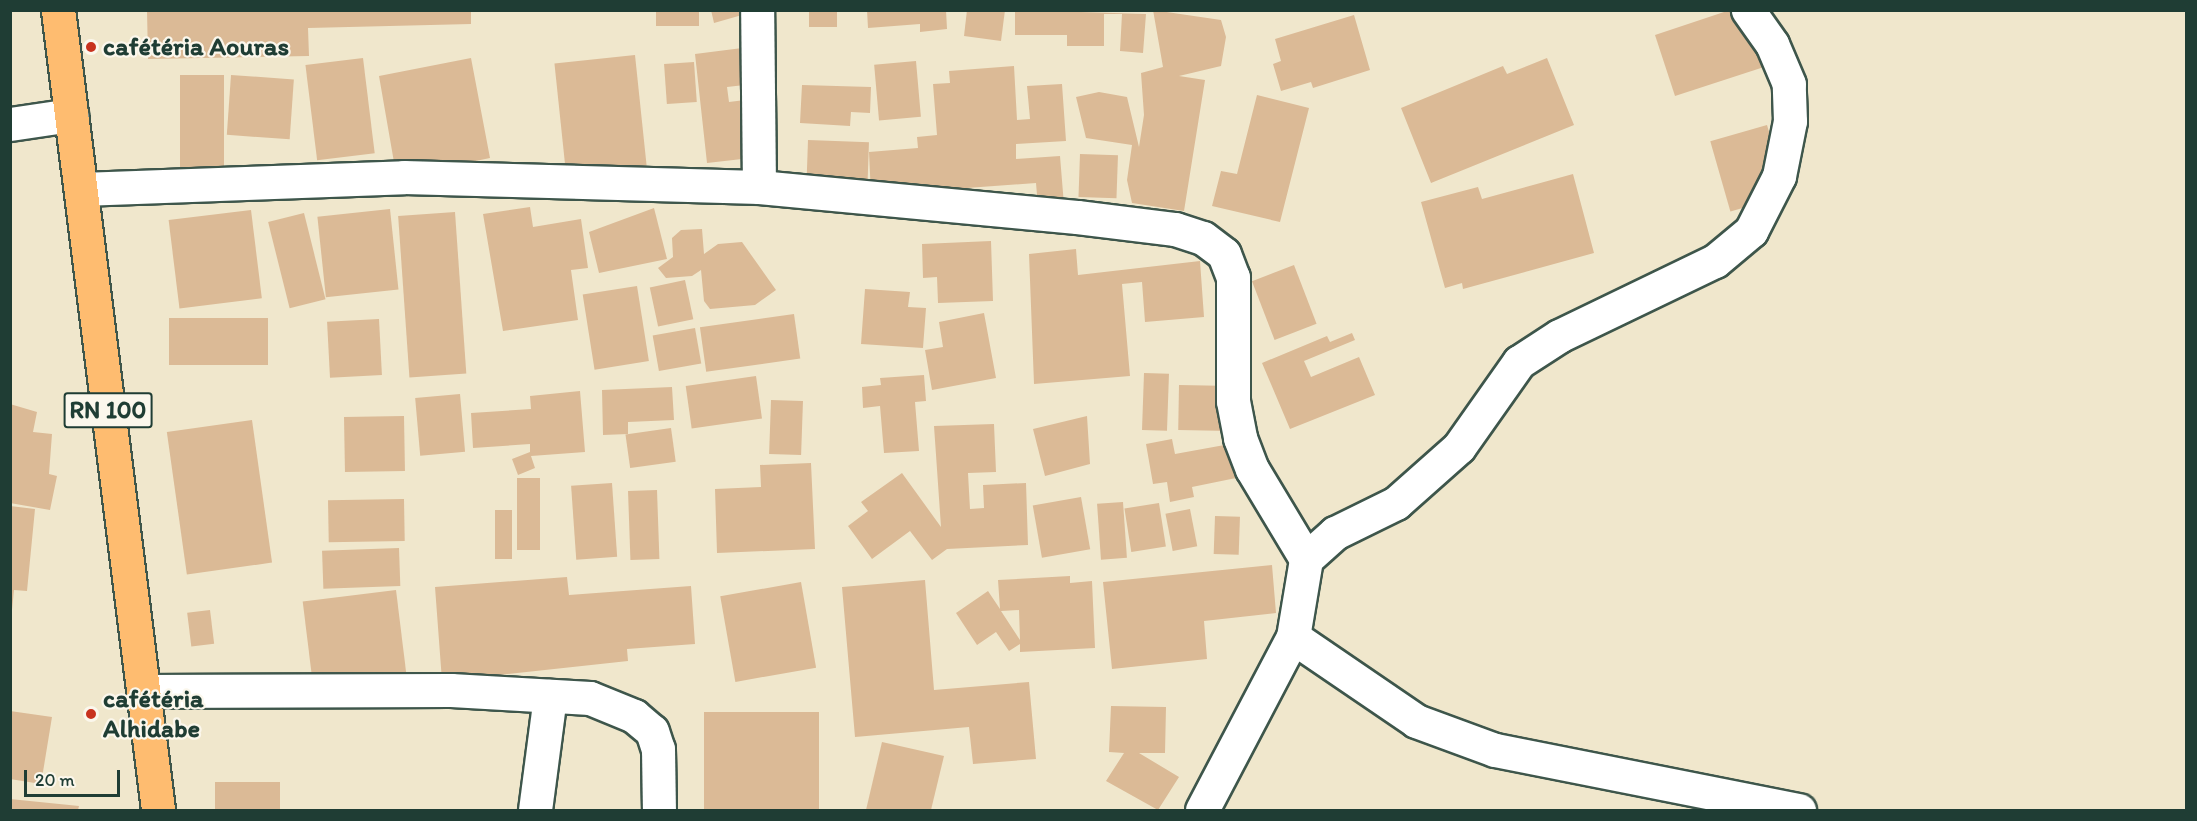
<!DOCTYPE html>
<meta charset="utf-8">
<style>
body{margin:0}
#map{position:relative;width:2197px;height:821px;overflow:hidden;background:#f0e7cc;font-family:Itim,sans-serif}
div>[style]{position:absolute}
[style*='--x']{left:calc(var(--x)*1px);top:calc(var(--y)*1px);width:calc(var(--w)*1px);rotate:calc(var(--a)*1deg)}
.building>*{inset:0;background:#dbba96;transform-origin:0 0}
.roads{filter:drop-shadow(2px 0 #3e564b) drop-shadow(-2px 0 #3e564b) drop-shadow(0 2px #3e564b) drop-shadow(0 -2px #3e564b)}
.minor>*{height:33px;margin:-16.5px;padding:0 16.5px;transform-origin:16.5px;border-radius:16.5px;background:#fff}
.major>*{height:33px;margin:-16.5px;padding:0 16.5px;transform-origin:16.5px;border-radius:16.5px;background:#febc70}
.dots>*{width:16px;height:16px;translate:-50% -50%;box-sizing:border-box;border:3px solid #fbf7ec;border-radius:50%}
span{translate:-50% -50%;white-space:nowrap;text-align:center;line-height:1.15;-webkit-text-stroke:4.5px #fbf7ec;paint-order:stroke}
.shield-label span{padding:2px 4px;background:#fbf7ec;border:2px solid;border-radius:4px;-webkit-text-stroke-width:0}
.shield-label{font-size:24px;color:#1f3d34;font-weight:700}
.poi-label{font-size:26px;color:#1f3d34;font-weight:700}
.left{translate:0 -50%;text-align:left}
.frame{position:absolute;inset:0;border:12px solid #1f3d34;pointer-events:none}
.scale{position:absolute;left:24px;top:770px;width:96px;height:27px;box-sizing:border-box;border:3px solid #1f3d34;border-top:0;padding-left:8px;font-size:18px;line-height:21px;white-space:nowrap;color:#1f3d34;-webkit-text-stroke:4px #fbf7ec;paint-order:stroke}
</style>
<div id="map">
<div class="building">
<div style="clip-path:polygon(147px 10px,471px 10px,471px 24px,308px 28px,309px 56px,148px 59px)"></div>
<div style="left:656px;top:10px;width:43px;height:16px"></div>
<div style="clip-path:polygon(711px 10px,756px 10px,756px 11px,714px 23px)"></div>
<div style="left:809px;top:10px;width:28px;height:17px"></div>
<div style="clip-path:polygon(867px 10px,946px 10px,947px 29px,920px 32px,920px 24px,868px 28px)"></div>
<div style="clip-path:polygon(967px 10px,1005px 10px,1001px 41px,964px 36px)"></div>
<div style="clip-path:polygon(1015px 10px,1146px 14px,1143px 53px,1120px 51px,1122px 14px,1104px 14px,1104px 46px,1067px 46px,1067px 35px,1015px 35px)"></div>
<div style="clip-path:polygon(1153px 10px,1221px 20px,1226px 37px,1221px 66px,1179px 76px,1205px 80px,1184px 211px,1132px 203px,1127px 180px,1132px 145px,1086px 138px,1076px 97px,1099px 92px,1127px 97px,1139px 147px,1144px 115px,1141px 73px,1163px 67px)"></div>
<div style="clip-path:polygon(1730px 10px,1745px 10px,1764px 67px,1675px 96px,1655px 35px)"></div>
<div style="clip-path:polygon(1354px 15px,1370px 70px,1313px 88px,1311px 82px,1281px 91px,1273px 64px,1281px 61px,1275px 39px)"></div>
<div style="clip-path:polygon(758px 46px,762px 83px,727px 87px,729px 102px,761px 98px,768px 156px,707px 163px,695px 54px)"></div>
<div style="left:635px;top:55px;width:111px;height:81px;rotate:84deg"></div>
<div style="left:363px;top:58px;width:96px;height:58px;rotate:83deg"></div>
<div style="clip-path:polygon(471px 58px,490px 158px,437px 169px,435px 160px,395px 168px,379px 76px)"></div>
<div style="clip-path:polygon(1547px 58px,1574px 125px,1431px 183px,1401px 108px,1503px 66px,1507px 74px)"></div>
<div style="left:916px;top:61px;width:56px;height:42px;rotate:85deg"></div>
<div style="left:694px;top:62px;width:40px;height:30px;rotate:86deg"></div>
<div style="clip-path:polygon(1014px 66px,1017px 120px,1030px 119px,1027px 86px,1062px 84px,1066px 141px,1016px 144px,1016px 159px,1060px 156px,1064px 205px,1038px 207px,1036px 183px,871px 195px,869px 152px,918px 148px,917px 137px,937px 135px,933px 84px,950px 83px,949px 71px)"></div>
<div style="left:180px;top:75px;width:44px;height:92px"></div>
<div style="left:231px;top:75px;width:63px;height:60px;rotate:4deg"></div>
<div style="clip-path:polygon(802px 85px,871px 87px,870px 113px,851px 112px,850px 126px,800px 123px)"></div>
<div style="clip-path:polygon(1257px 95px,1309px 108px,1280px 222px,1212px 206px,1221px 171px,1237px 174px)"></div>
<div style="left:1767px;top:125px;width:73px;height:59px;rotate:74deg"></div>
<div style="left:808px;top:140px;width:61px;height:51px;rotate:2deg"></div>
<div style="left:1080px;top:154px;width:38px;height:43px;rotate:2deg"></div>
<div style="clip-path:polygon(1573px 174px,1594px 253px,1463px 289px,1462px 283px,1445px 288px,1421px 202px,1478px 187px,1482px 199px)"></div>
<div style="clip-path:polygon(530px 207px,533px 227px,581px 219px,588px 268px,571px 270px,578px 320px,503px 331px,483px 214px)"></div>
<div style="clip-path:polygon(654px 208px,667px 259px,599px 273px,589px 232px)"></div>
<div style="left:390px;top:209px;width:81px;height:73px;rotate:84deg"></div>
<div style="left:251px;top:210px;width:89px;height:83px;rotate:83deg"></div>
<div style="left:455px;top:212px;width:162px;height:57px;rotate:86deg"></div>
<div style="left:304px;top:213px;width:89px;height:37px;rotate:76deg"></div>
<div style="clip-path:polygon(702px 229px,704px 254px,718px 244px,742px 242px,776px 290px,755px 305px,710px 309px,704px 301px,701px 270px,692px 276px,666px 278px,658px 268px,673px 257px,672px 238px,681px 230px)"></div>
<div style="clip-path:polygon(991px 241px,993px 301px,938px 303px,937px 277px,923px 278px,922px 244px)"></div>
<div style="clip-path:polygon(1076px 249px,1078px 275px,1200px 261px,1204px 317px,1145px 322px,1142px 282px,1122px 284px,1130px 376px,1034px 384px,1029px 254px)"></div>
<div style="left:1294px;top:265px;width:63px;height:45px;rotate:69deg"></div>
<div style="left:685px;top:280px;width:40px;height:36px;rotate:78deg"></div>
<div style="left:637px;top:286px;width:76px;height:55px;rotate:81deg"></div>
<div style="clip-path:polygon(865px 289px,910px 292px,908px 307px,926px 308px,923px 348px,861px 344px)"></div>
<div style="clip-path:polygon(984px 313px,996px 378px,932px 390px,925px 350px,943px 347px,939px 322px)"></div>
<div style="left:794px;top:314px;width:45px;height:95px;rotate:82deg"></div>
<div style="left:268px;top:318px;width:47px;height:99px;rotate:90deg"></div>
<div style="left:379px;top:319px;width:56px;height:52px;rotate:87deg"></div>
<div style="left:695px;top:328px;width:36px;height:43px;rotate:80deg"></div>
<div style="clip-path:polygon(1352px 333px,1355px 340px,1304px 361px,1311px 377px,1359px 357px,1375px 395px,1290px 429px,1262px 363px,1327px 336px,1330px 342px)"></div>
<div style="left:1144px;top:373px;width:25px;height:57px;rotate:2deg"></div>
<div style="clip-path:polygon(924px 375px,926px 401px,915px 402px,919px 451px,884px 453px,880px 406px,863px 408px,862px 387px,881px 385px,880px 378px)"></div>
<div style="left:756px;top:376px;width:43px;height:71px;rotate:82deg"></div>
<div style="left:1179px;top:385px;width:53px;height:45px;rotate:1deg"></div>
<div style="clip-path:polygon(672px 387px,674px 420px,628px 422px,628px 434px,603px 435px,602px 390px)"></div>
<div style="clip-path:polygon(580px 391px,585px 452px,531px 456px,535px 468px,518px 475px,512px 459px,530px 452px,530px 444px,473px 448px,471px 413px,531px 409px,530px 396px)"></div>
<div style="left:460px;top:394px;width:58px;height:45px;rotate:85deg"></div>
<div style="left:771px;top:400px;width:32px;height:54px;rotate:2deg"></div>
<div style="clip-path:polygon(10px 404px,37px 412px,33px 432px,52px 434px,49px 474px,57px 476px,50px 510px,10px 503px)"></div>
<div style="left:404px;top:416px;width:55px;height:60px;rotate:89deg"></div>
<div style="clip-path:polygon(1087px 416px,1090px 464px,1045px 476px,1033px 429px)"></div>
<div style="left:252px;top:420px;width:144px;height:86px;rotate:82deg"></div>
<div style="clip-path:polygon(994px 424px,996px 472px,968px 473px,970px 509px,984px 508px,983px 485px,1026px 483px,1028px 545px,947px 549px,932px 560px,910px 531px,872px 559px,848px 526px,868px 511px,861px 502px,902px 473px,941px 527px,934px 426px)"></div>
<div style="left:671px;top:428px;width:34px;height:46px;rotate:82deg"></div>
<div style="clip-path:polygon(1172px 439px,1175px 454px,1230px 444px,1236px 478px,1192px 487px,1194px 497px,1170px 502px,1167px 482px,1153px 484px,1146px 444px)"></div>
<div style="clip-path:polygon(811px 463px,815px 549px,717px 553px,715px 489px,761px 487px,760px 465px)"></div>
<div style="left:517px;top:478px;width:23px;height:72px"></div>
<div style="left:612px;top:483px;width:74px;height:41px;rotate:86deg"></div>
<div style="left:657px;top:490px;width:69px;height:29px;rotate:88deg"></div>
<div style="left:1081px;top:497px;width:53px;height:49px;rotate:80deg"></div>
<div style="left:404px;top:499px;width:42px;height:76px;rotate:89deg"></div>
<div style="left:1123px;top:502px;width:56px;height:26px;rotate:86deg"></div>
<div style="left:1159px;top:503px;width:44px;height:35px;rotate:81deg"></div>
<div style="clip-path:polygon(10px 506px,35px 509px,27px 591px,14px 590px,12px 610px)"></div>
<div style="left:1190px;top:509px;width:38px;height:25px;rotate:79deg"></div>
<div style="left:495px;top:510px;width:17px;height:49px"></div>
<div style="left:1215px;top:516px;width:25px;height:38px;rotate:2deg"></div>
<div style="left:399px;top:548px;width:38px;height:77px;rotate:88deg"></div>
<div style="clip-path:polygon(1272px 565px,1276px 613px,1204px 621px,1207px 659px,1112px 669px,1103px 582px)"></div>
<div style="clip-path:polygon(evenodd,1070px 576px,1070px 583px,1092px 581px,1095px 648px,1020px 652px,1020px 644px,1009px 651px,996px 632px,977px 645px,956px 613px,988px 591px,1000px 609px,998px 580px,1070px 576px,1019px 610px,1020px 640px,1001px 611px,1019px 610px)"></div>
<div style="clip-path:polygon(567px 577px,569px 595px,691px 586px,695px 644px,627px 649px,628px 661px,442px 681px,435px 587px)"></div>
<div style="clip-path:polygon(925px 580px,934px 690px,1029px 682px,1036px 759px,973px 764px,969px 727px,855px 737px,842px 587px)"></div>
<div style="left:801px;top:582px;width:87px;height:82px;rotate:80deg"></div>
<div style="left:396px;top:590px;width:84px;height:94px;rotate:83deg"></div>
<div style="left:210px;top:610px;width:34px;height:23px;rotate:83deg"></div>
<div style="clip-path:polygon(1111px 706px,1166px 707px,1165px 753px,1139px 753px,1179px 777px,1158px 810px,1106px 781px,1124px 753px,1109px 752px)"></div>
<div style="clip-path:polygon(10px 711px,52px 717px,41px 784px,10px 779px)"></div>
<div style="left:704px;top:712px;width:115px;height:98px"></div>
<div style="clip-path:polygon(882px 742px,944px 756px,931px 810px,866px 810px)"></div>
<div style="left:280px;top:782px;width:28px;height:65px;rotate:90deg"></div>
<div style="clip-path:polygon(10px 799px,79px 806px,78px 810px,10px 810px)"></div>
</div>
<div class="roads">
<div class="minor">
<div style="--x:10;--y:124;--w:62;--a:-8.4"></div>
<div style="--x:759;--y:187;--w:319;--a:5.4"></div>
<div style="--x:1077;--y:217;--w:99;--a:7"></div>
<div style="--x:1175;--y:229;--w:29;--a:18"></div>
<div style="--x:1203;--y:238;--w:26;--a:37"></div>
<div style="--x:1224;--y:254;--w:25;--a:69"></div>
<div style="--x:1233;--y:277;--w:124;--a:90"></div>
<div style="--x:1233;--y:401;--w:38;--a:79"></div>
<div style="--x:1240;--y:438;--w:33;--a:69"></div>
<div style="--x:1252;--y:469;--w:105;--a:59"></div>
<div style="--x:81;--y:189;--w:323;--a:-2.1"></div>
<div style="--x:404;--y:177;--w:355;--a:1.6"></div>
<div style="--x:759;--y:187;--w:177;--a:-90.6"></div>
<div style="--x:1293;--y:637;--w:149;--a:34.3"></div>
<div style="--x:1416;--y:721;--w:84;--a:20.2"></div>
<div style="--x:1495;--y:750;--w:310;--a:11.2"></div>
<div style="--x:143;--y:691;--w:308;--a:-0.2"></div>
<div style="--x:451;--y:690;--w:139;--a:3.3"></div>
<div style="--x:590;--y:698;--w:48;--a:22.2"></div>
<div style="--x:634;--y:716;--w:23;--a:40"></div>
<div style="--x:652;--y:731;--w:19;--a:72"></div>
<div style="--x:658;--y:749;--w:61;--a:89.1"></div>
<div style="--x:535;--y:810;--w:115;--a:-82.5"></div>
<div style="--x:1202;--y:810;--w:195;--a:-62.3"></div>
<div style="--x:1293;--y:637;--w:79;--a:-80.5"></div>
<div style="--x:1306;--y:559;--w:39;--a:-42"></div>
<div style="--x:1335;--y:533;--w:68;--a:-26.2"></div>
<div style="--x:1396;--y:503;--w:84;--a:-41.6"></div>
<div style="--x:1459;--y:447;--w:104;--a:-54.8"></div>
<div style="--x:1519;--y:362;--w:48;--a:-33"></div>
<div style="--x:1559;--y:336;--w:173;--a:-25.7"></div>
<div style="--x:1715;--y:261;--w:47;--a:-39.8"></div>
<div style="--x:1751;--y:231;--w:62;--a:-63"></div>
<div style="--x:1779;--y:176;--w:56;--a:-78.7"></div>
<div style="--x:1790;--y:121;--w:37;--a:-92"></div>
<div style="--x:1789;--y:84;--w:43;--a:-113"></div>
<div style="--x:1772;--y:44;--w:42;--a:-125.2"></div>
</div>
<div class="major">
<div style="--x:58;--y:10;--w:806;--a:82.87"></div>
</div>
</div>
<div class="dots">
<div style="left:91px;top:47px;background:#c8321e"></div>
<div style="left:91px;top:714px;background:#c8321e"></div>
</div>
<div class="shield-label">
<span style="left:108px;top:410px">RN 100</span>
</div>
<div class="poi-label">
<span class="left" style="left:103px;top:47px">cafétéria Aouras</span>
<span class="left" style="left:103px;top:714px">cafétéria<br>Alhidabe</span>
</div>
<div class="frame"></div>
<div class="scale">20 m</div>
</div>
